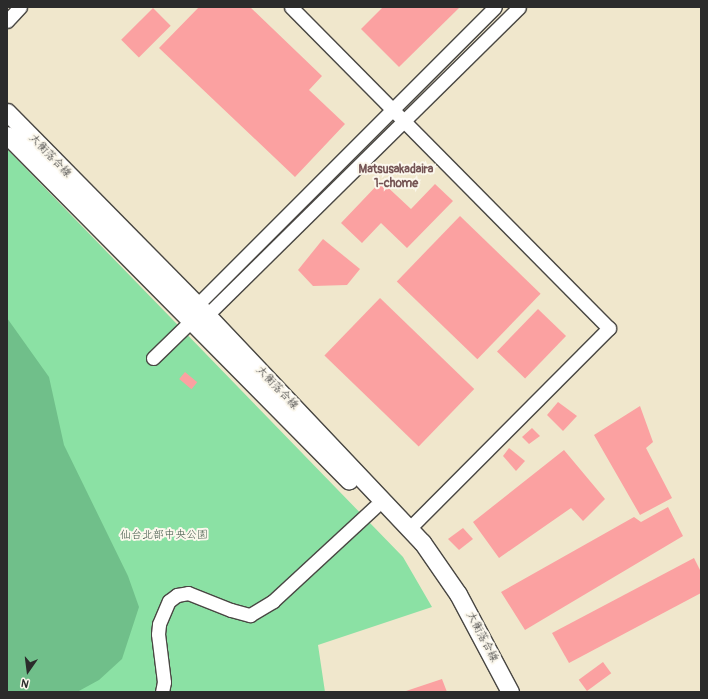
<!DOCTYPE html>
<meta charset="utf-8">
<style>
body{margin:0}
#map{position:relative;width:708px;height:699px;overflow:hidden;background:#f0e7cc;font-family:Pangolin,"Klee One",sans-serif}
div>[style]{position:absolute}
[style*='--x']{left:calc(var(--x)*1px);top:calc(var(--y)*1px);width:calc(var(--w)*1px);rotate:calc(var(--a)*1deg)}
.green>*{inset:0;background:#8be1a4}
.forest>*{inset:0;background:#70bf8a}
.building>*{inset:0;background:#fba1a1;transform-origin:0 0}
.roads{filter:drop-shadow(1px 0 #494743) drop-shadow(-1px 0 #494743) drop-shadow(0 1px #494743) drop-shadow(0 -1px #494743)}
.minor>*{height:13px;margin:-6.5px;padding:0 6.5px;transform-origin:6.5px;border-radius:6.5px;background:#fff}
.major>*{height:17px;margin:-8.5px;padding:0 8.5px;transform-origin:8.5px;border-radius:8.5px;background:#fff}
span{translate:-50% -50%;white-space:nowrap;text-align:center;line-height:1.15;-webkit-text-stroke:4px #fbf7ec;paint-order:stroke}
.street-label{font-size:11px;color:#2b2b2b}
.park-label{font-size:11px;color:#435849}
.neighbourhood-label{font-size:12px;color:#745454;font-weight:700}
.frame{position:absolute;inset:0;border:8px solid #2b2b2b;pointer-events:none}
.north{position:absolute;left:8px;top:651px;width:40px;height:40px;-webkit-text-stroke:3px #fbf7ec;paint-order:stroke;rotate:194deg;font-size:11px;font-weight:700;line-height:16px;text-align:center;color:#2b2b2b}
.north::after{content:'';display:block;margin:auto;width:14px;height:18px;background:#2b2b2b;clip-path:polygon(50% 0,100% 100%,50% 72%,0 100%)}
</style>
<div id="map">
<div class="green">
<div style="clip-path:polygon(7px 149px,403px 557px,432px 607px,318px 645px,325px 692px,7px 692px)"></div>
</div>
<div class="forest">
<div style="clip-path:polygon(7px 318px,49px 377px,64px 445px,128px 576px,139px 607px,122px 659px,99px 680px,77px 692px,7px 692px)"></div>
</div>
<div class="building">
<div style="clip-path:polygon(199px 7px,250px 7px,322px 76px,309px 90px,345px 124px,295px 177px,159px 48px)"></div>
<div style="clip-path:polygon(383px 7px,460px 7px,399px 67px,361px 29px)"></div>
<div style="left:153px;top:8px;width:25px;height:45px;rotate:45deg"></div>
<div style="clip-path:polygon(381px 181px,411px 209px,435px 184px,453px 201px,407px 248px,381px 223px,362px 243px,341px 223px)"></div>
<div style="left:460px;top:216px;width:112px;height:91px;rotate:44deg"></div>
<div style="clip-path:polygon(323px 239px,360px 269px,347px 285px,313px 286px,298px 270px)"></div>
<div style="left:380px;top:298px;width:131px;height:80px;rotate:44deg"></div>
<div style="left:538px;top:309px;width:39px;height:59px;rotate:44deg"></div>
<div style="left:185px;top:372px;width:16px;height:9px;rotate:40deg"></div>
<div style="clip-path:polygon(558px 402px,577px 416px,563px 431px,547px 415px)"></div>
<div style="clip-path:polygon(640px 406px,653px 442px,646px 448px,672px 498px,640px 515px,594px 435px)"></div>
<div style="clip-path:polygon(532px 428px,540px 436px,529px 444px,522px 437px)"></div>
<div style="clip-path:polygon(509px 448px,525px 461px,516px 471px,503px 456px)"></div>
<div style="clip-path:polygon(564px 450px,605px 499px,583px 521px,571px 508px,499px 558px,473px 522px)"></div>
<div style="clip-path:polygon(668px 507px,683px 536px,525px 630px,501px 592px,634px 517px,641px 522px)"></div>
<div style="clip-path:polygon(463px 528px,473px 539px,459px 550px,448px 539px)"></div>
<div style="clip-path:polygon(694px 558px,701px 572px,701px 593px,569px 663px,552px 633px)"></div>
<div style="left:603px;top:662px;width:14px;height:30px;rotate:54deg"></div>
<div style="clip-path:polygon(442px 679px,447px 692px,403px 692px)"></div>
</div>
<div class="roads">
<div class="minor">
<div style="--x:291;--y:7;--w:452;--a:45.3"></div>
<div style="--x:609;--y:328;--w:282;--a:134.9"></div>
<div style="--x:7;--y:21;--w:19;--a:-47"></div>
<div style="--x:194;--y:313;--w:9;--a:-69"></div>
<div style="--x:197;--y:305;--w:421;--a:-45"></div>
<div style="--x:153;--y:358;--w:52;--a:-44.2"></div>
<div style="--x:190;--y:322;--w:18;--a:-22"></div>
<div style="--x:207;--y:315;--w:438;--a:-44.6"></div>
<div style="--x:162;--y:692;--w:10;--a:-79"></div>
<div style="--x:164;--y:682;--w:48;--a:-97.1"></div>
<div style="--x:158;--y:634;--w:10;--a:-84"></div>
<div style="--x:159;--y:624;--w:25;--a:-67"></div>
<div style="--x:169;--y:601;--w:10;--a:-37"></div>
<div style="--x:177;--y:595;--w:11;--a:-10"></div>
<div style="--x:188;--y:593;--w:46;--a:21.6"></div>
<div style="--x:231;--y:610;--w:20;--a:15"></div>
<div style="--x:250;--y:615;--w:27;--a:-31"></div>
<div style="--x:273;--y:601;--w:139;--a:-42.7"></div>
</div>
<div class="major">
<div style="--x:7;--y:112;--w:285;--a:45.4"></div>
<div style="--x:207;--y:315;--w:313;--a:46.6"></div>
<div style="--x:422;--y:542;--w:63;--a:55.3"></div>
<div style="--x:458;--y:594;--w:111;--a:62"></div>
<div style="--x:7;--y:135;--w:486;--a:45.3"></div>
</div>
</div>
<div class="street-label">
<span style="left:50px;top:156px;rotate:46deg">大衡落合線</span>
<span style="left:277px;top:388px;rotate:46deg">大衡落合線</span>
<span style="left:482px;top:637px;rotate:62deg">大衡落合線</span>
</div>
<div class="park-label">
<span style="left:164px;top:535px">仙台北部中央公園</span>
</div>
<div class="neighbourhood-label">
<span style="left:396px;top:177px">Matsusakadaira<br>1-chome</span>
</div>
<div class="frame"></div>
<div class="north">N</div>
</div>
